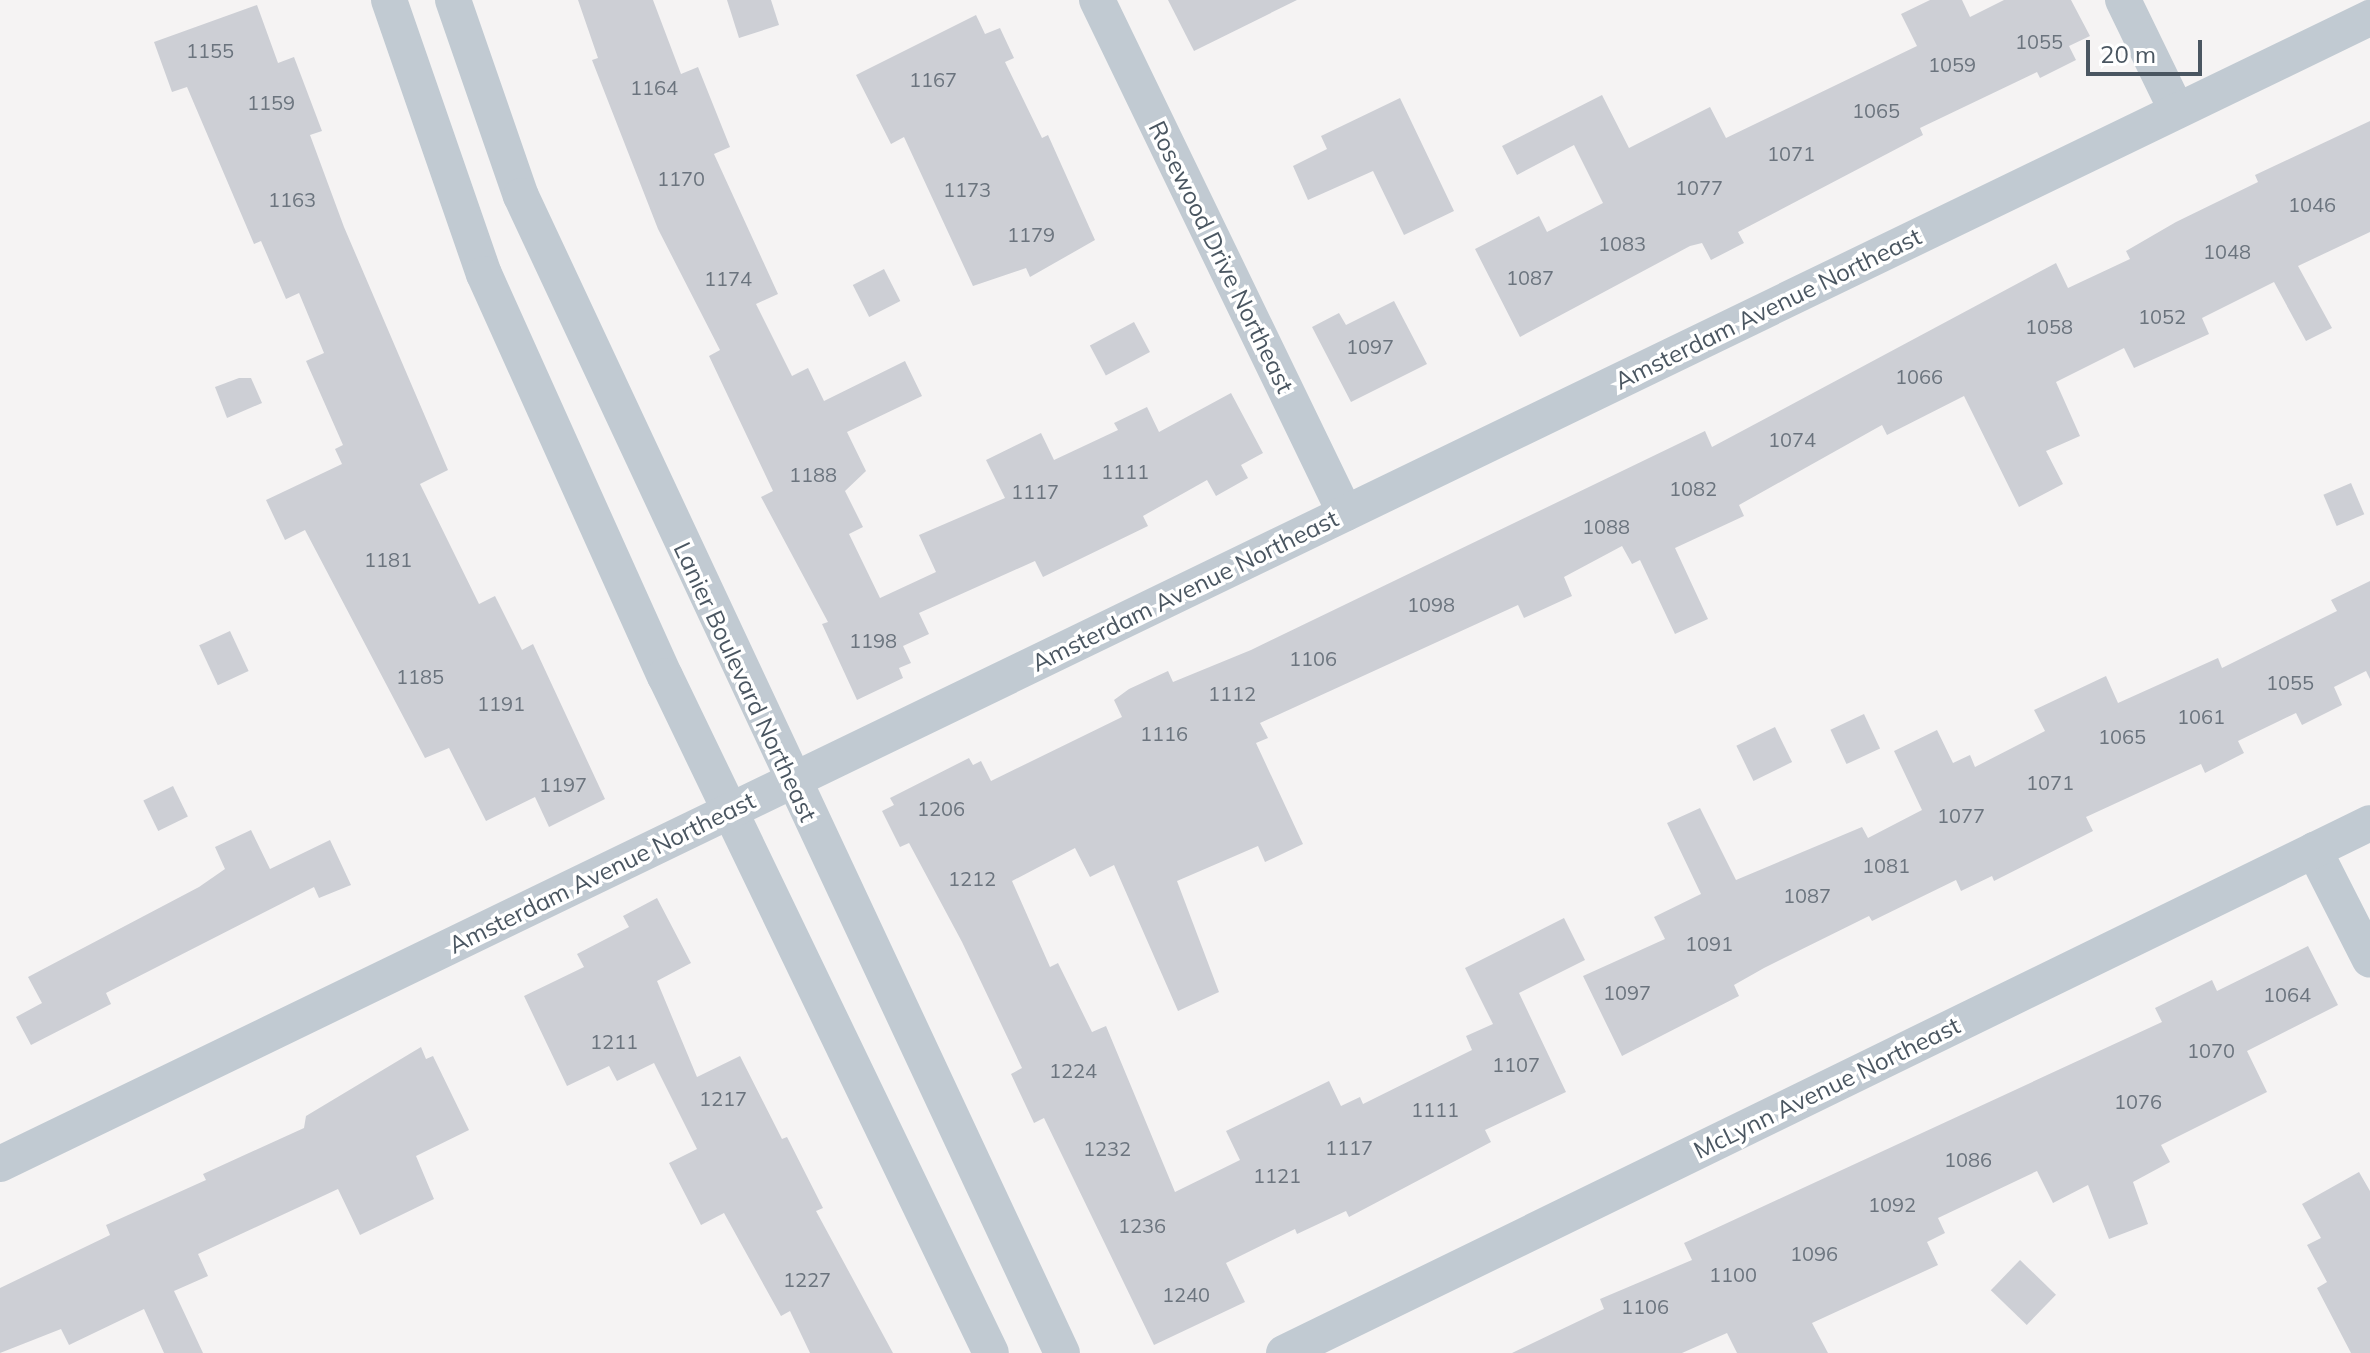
<!DOCTYPE html>
<style>
body{margin:0}
#map{position:relative;width:2370px;height:1353px;overflow:hidden;background:#f5f3f3;font-family:Mulish,sans-serif}
div>[style]{position:absolute}
[style*='--x']{left:calc(var(--x)*1px);top:calc(var(--y)*1px);width:calc(var(--w)*1px);rotate:calc(var(--a)*1deg)}
.building>*{inset:0;background:#cdcfd5;transform-origin:0 0}
.street>*{height:36px;margin:-18px;padding:0 18px;transform-origin:18px;border-radius:18px;background:#c1cad2}
span{translate:-50% -50%;white-space:nowrap;text-align:center;line-height:1.15;-webkit-text-stroke:7px #fff;paint-order:stroke}
.number-label{font-size:20px;color:#6b747e}
.number-label span{-webkit-text-stroke-width:0}
.street-label{font-size:24px;color:#4a5661}
.scale{position:absolute;left:2086px;top:40px;width:116px;height:36px;box-sizing:border-box;border:4px solid #4a5661;border-top:0;padding-left:10px;font-size:24px;line-height:28px;white-space:nowrap;color:#4a5661;-webkit-text-stroke:6px #fff;paint-order:stroke}
</style>
<div id="map">
<div class="building">
<div style="clip-path:polygon(578px 0,653px 0,681px 74px,698px 67px,730px 147px,714px 154px,778px 294px,756px 304px,792px 376px,808px 368px,824px 401px,905px 361px,922px 396px,847px 432px,866px 471px,845px 491px,863px 527px,849px 534px,880px 598px,936px 572px,919px 535px,1005px 498px,986px 460px,1041px 433px,1054px 460px,1118px 430px,1114px 423px,1147px 407px,1159px 432px,1231px 393px,1263px 453px,1241px 465px,1248px 478px,1216px 496px,1207px 480px,1143px 516px,1148px 526px,1043px 577px,1035px 561px,919px 613px,929px 634px,903px 646px,911px 663px,899px 668px,903px 678px,857px 700px,822px 624px,828px 622px,761px 497px,773px 491px,709px 356px,720px 350px,658px 229px,592px 60px,598px 58px)"></div>
<div style="clip-path:polygon(727px 0,771px 0,779px 25px,739px 38px)"></div>
<div style="clip-path:polygon(1168px 0,1297px 0,1194px 51px)"></div>
<div style="clip-path:polygon(1930px 0,1962px 0,1970px 17px,2004px 0,2071px 0,2090px 36px,2069px 46px,2076px 60px,2040px 78px,2037px 72px,1920px 128px,1923px 135px,1738px 232px,1744px 243px,1711px 260px,1702px 243px,1690px 246px,1520px 337px,1475px 249px,1539px 216px,1547px 232px,1603px 203px,1574px 145px,1517px 175px,1502px 146px,1602px 95px,1629px 148px,1710px 107px,1726px 138px,1917px 46px,1901px 14px)"></div>
<div style="clip-path:polygon(257px 5px,278px 63px,294px 57px,322px 131px,310px 135px,344px 227px,448px 470px,420px 484px,479px 604px,495px 596px,522px 650px,533px 644px,605px 799px,549px 827px,535px 797px,486px 821px,449px 748px,425px 758px,305px 530px,285px 540px,266px 500px,342px 464px,335px 449px,343px 445px,306px 361px,324px 353px,299px 293px,286px 299px,261px 241px,254px 244px,187px 87px,172px 92px,154px 42px)"></div>
<div style="clip-path:polygon(976px 15px,985px 34px,1000px 28px,1014px 58px,1005px 62px,1042px 138px,1048px 135px,1095px 240px,1030px 277px,1026px 268px,973px 286px,904px 137px,891px 144px,856px 75px)"></div>
<div style="clip-path:polygon(1400px 98px,1454px 211px,1404px 235px,1373px 171px,1308px 200px,1293px 166px,1327px 149px,1321px 136px)"></div>
<div style="clip-path:polygon(2370px 121px,2370px 232px,2298px 266px,2332px 328px,2306px 341px,2274px 282px,2202px 318px,2209px 334px,2134px 368px,2124px 348px,2056px 382px,2080px 436px,2046px 451px,2063px 484px,2019px 507px,1964px 396px,1887px 435px,1882px 425px,1739px 505px,1744px 516px,1675px 548px,1708px 619px,1675px 634px,1640px 560px,1632px 564px,1622px 546px,1564px 577px,1572px 596px,1524px 618px,1518px 605px,1260px 723px,1268px 738px,1256px 743px,1303px 844px,1265px 862px,1258px 846px,1177px 881px,1219px 992px,1178px 1011px,1114px 865px,1090px 877px,1075px 848px,1012px 881px,1050px 967px,1058px 963px,1092px 1032px,1106px 1026px,1175px 1192px,1240px 1160px,1226px 1131px,1329px 1081px,1341px 1106px,1360px 1097px,1363px 1104px,1472px 1050px,1466px 1036px,1493px 1024px,1465px 968px,1564px 918px,1585px 960px,1519px 993px,1566px 1092px,1485px 1130px,1491px 1142px,1349px 1217px,1346px 1211px,1297px 1234px,1295px 1229px,1226px 1263px,1245px 1302px,1154px 1345px,1044px 1118px,1034px 1123px,1011px 1074px,1022px 1068px,962px 942px,909px 843px,900px 847px,882px 811px,894px 805px,890px 798px,969px 758px,973px 765px,981px 761px,991px 781px,1122px 717px,1114px 700px,1129px 689px,1168px 671px,1173px 682px,1251px 650px,1705px 431px,1712px 447px,2056px 263px,2068px 288px,2130px 259px,2126px 251px,2176px 222px,2258px 182px,2255px 175px)"></div>
<div style="left:884px;top:269px;width:36px;height:35px;rotate:63deg"></div>
<div style="clip-path:polygon(1394px 301px,1427px 364px,1351px 402px,1312px 327px,1339px 313px,1346px 325px)"></div>
<div style="left:1134px;top:322px;width:34px;height:50px;rotate:62deg"></div>
<div style="clip-path:polygon(239px 378px,251px 378px,262px 403px,227px 418px,215px 387px)"></div>
<div style="left:2351px;top:483px;width:34px;height:30px;rotate:67deg"></div>
<div style="clip-path:polygon(2370px 581px,2370px 679px,2366px 671px,2334px 687px,2342px 705px,2302px 725px,2296px 713px,2238px 741px,2244px 753px,2205px 773px,2201px 764px,2086px 817px,2093px 831px,1994px 881px,1992px 876px,1961px 891px,1956px 880px,1872px 921px,1869px 916px,1764px 968px,1734px 985px,1739px 996px,1622px 1056px,1583px 976px,1665px 939px,1654px 917px,1701px 894px,1667px 823px,1700px 808px,1736px 880px,1862px 827px,1868px 838px,1922px 810px,1894px 751px,1937px 730px,1953px 763px,1970px 755px,1975px 767px,2045px 731px,2034px 710px,2106px 676px,2118px 703px,2218px 658px,2222px 668px,2337px 611px,2331px 600px)"></div>
<div style="left:230px;top:631px;width:44px;height:34px;rotate:65deg"></div>
<div style="left:1864px;top:714px;width:38px;height:37px;rotate:65deg"></div>
<div style="left:1775px;top:727px;width:39px;height:43px;rotate:64deg"></div>
<div style="left:173px;top:786px;width:34px;height:33px;rotate:64deg"></div>
<div style="clip-path:polygon(251px 830px,270px 869px,330px 840px,351px 885px,319px 898px,314px 887px,106px 993px,111px 1004px,31px 1045px,16px 1017px,42px 1003px,28px 977px,199px 887px,225px 869px,215px 847px)"></div>
<div style="clip-path:polygon(657px 898px,691px 963px,657px 981px,697px 1077px,740px 1056px,782px 1139px,787px 1137px,823px 1208px,816px 1211px,893px 1353px,810px 1353px,790px 1311px,781px 1316px,724px 1213px,701px 1225px,669px 1163px,697px 1149px,654px 1063px,617px 1081px,609px 1066px,567px 1086px,524px 996px,584px 967px,577px 954px,629px 927px,623px 916px)"></div>
<div style="clip-path:polygon(2308px 946px,2338px 1005px,2247px 1051px,2267px 1092px,2161px 1145px,2170px 1162px,2133px 1182px,2148px 1224px,2109px 1239px,2088px 1185px,2053px 1203px,2037px 1171px,1938px 1218px,1945px 1233px,1927px 1242px,1938px 1265px,1812px 1323px,1828px 1353px,1737px 1353px,1727px 1333px,1682px 1353px,1512px 1353px,1604px 1309px,1600px 1299px,1692px 1260px,1684px 1243px,2162px 1022px,2155px 1008px,2212px 980px,2217px 991px)"></div>
<div style="clip-path:polygon(421px 1047px,426px 1059px,433px 1056px,469px 1130px,416px 1156px,434px 1199px,360px 1235px,338px 1189px,198px 1254px,208px 1276px,174px 1291px,203px 1353px,164px 1353px,144px 1309px,69px 1345px,61px 1329px,0 1353px,0 1288px,110px 1235px,106px 1225px,206px 1180px,203px 1174px,304px 1128px,306px 1116px)"></div>
<div style="clip-path:polygon(2359px 1172px,2370px 1191px,2370px 1353px,2351px 1353px,2317px 1288px,2327px 1282px,2307px 1245px,2321px 1238px,2302px 1204px)"></div>
<div style="left:2020px;top:1260px;width:50px;height:42px;rotate:44deg"></div>
</div>
<div class="street">
<div style="--x:389;--y:0;--w:290;--a:70.9"></div>
<div style="--x:484;--y:274;--w:441;--a:65.8"></div>
<div style="--x:665;--y:676;--w:751;--a:64.29"></div>
<div style="--x:453;--y:0;--w:207;--a:70.9"></div>
<div style="--x:521;--y:196;--w:1277;--a:64.94"></div>
<div style="--x:1097;--y:0;--w:570;--a:64.2"></div>
<div style="--x:2123;--y:0;--w:123;--a:64.1"></div>
<div style="--x:2314;--y:850;--w:123;--a:63"></div>
<div style="--x:0;--y:1164;--w:2633;--a:-25.81"></div>
<div style="--x:1284;--y:1353;--w:1208;--a:-26.01"></div>
</div>
<div class="number-label">
<span style="left:2039px;top:41px">1055</span>
<span style="left:210px;top:50px">1155</span>
<span style="left:1952px;top:64px">1059</span>
<span style="left:933px;top:79px">1167</span>
<span style="left:654px;top:87px">1164</span>
<span style="left:271px;top:102px">1159</span>
<span style="left:1876px;top:110px">1065</span>
<span style="left:1791px;top:153px">1071</span>
<span style="left:681px;top:178px">1170</span>
<span style="left:1699px;top:187px">1077</span>
<span style="left:967px;top:189px">1173</span>
<span style="left:292px;top:199px">1163</span>
<span style="left:2312px;top:204px">1046</span>
<span style="left:1031px;top:234px">1179</span>
<span style="left:1622px;top:243px">1083</span>
<span style="left:2227px;top:251px">1048</span>
<span style="left:1530px;top:277px">1087</span>
<span style="left:728px;top:278px">1174</span>
<span style="left:2162px;top:316px">1052</span>
<span style="left:2049px;top:326px">1058</span>
<span style="left:1370px;top:346px">1097</span>
<span style="left:1919px;top:376px">1066</span>
<span style="left:1792px;top:439px">1074</span>
<span style="left:1125px;top:471px">1111</span>
<span style="left:813px;top:474px">1188</span>
<span style="left:1693px;top:488px">1082</span>
<span style="left:1035px;top:491px">1117</span>
<span style="left:1606px;top:526px">1088</span>
<span style="left:388px;top:559px">1181</span>
<span style="left:1431px;top:604px">1098</span>
<span style="left:873px;top:640px">1198</span>
<span style="left:1313px;top:658px">1106</span>
<span style="left:420px;top:676px">1185</span>
<span style="left:2290px;top:682px">1055</span>
<span style="left:1232px;top:693px">1112</span>
<span style="left:501px;top:703px">1191</span>
<span style="left:2201px;top:716px">1061</span>
<span style="left:1164px;top:733px">1116</span>
<span style="left:2122px;top:736px">1065</span>
<span style="left:2050px;top:782px">1071</span>
<span style="left:563px;top:784px">1197</span>
<span style="left:941px;top:808px">1206</span>
<span style="left:1961px;top:815px">1077</span>
<span style="left:1886px;top:865px">1081</span>
<span style="left:972px;top:878px">1212</span>
<span style="left:1807px;top:895px">1087</span>
<span style="left:1709px;top:943px">1091</span>
<span style="left:1627px;top:992px">1097</span>
<span style="left:2287px;top:994px">1064</span>
<span style="left:614px;top:1041px">1211</span>
<span style="left:2211px;top:1050px">1070</span>
<span style="left:1516px;top:1064px">1107</span>
<span style="left:1073px;top:1070px">1224</span>
<span style="left:723px;top:1098px">1217</span>
<span style="left:2138px;top:1101px">1076</span>
<span style="left:1435px;top:1109px">1111</span>
<span style="left:1349px;top:1147px">1117</span>
<span style="left:1107px;top:1148px">1232</span>
<span style="left:1968px;top:1159px">1086</span>
<span style="left:1277px;top:1175px">1121</span>
<span style="left:1892px;top:1204px">1092</span>
<span style="left:1142px;top:1225px">1236</span>
<span style="left:1814px;top:1253px">1096</span>
<span style="left:1733px;top:1274px">1100</span>
<span style="left:807px;top:1279px">1227</span>
<span style="left:1186px;top:1294px">1240</span>
<span style="left:1645px;top:1306px">1106</span>
</div>
<div class="street-label">
<span style="left:1221px;top:257px;rotate:64deg">Rosewood Drive Northeast</span>
<span style="left:1768px;top:309px;rotate:-26deg">Amsterdam Avenue Northeast</span>
<span style="left:1185px;top:591px;rotate:-26deg">Amsterdam Avenue Northeast</span>
<span style="left:745px;top:682px;rotate:65deg">Lanier Boulevard Northeast</span>
<span style="left:602px;top:873px;rotate:-26deg">Amsterdam Avenue Northeast</span>
<span style="left:1827px;top:1088px;rotate:-26deg">McLynn Avenue Northeast</span>
</div>
<div class="scale">20 m</div>
</div>
